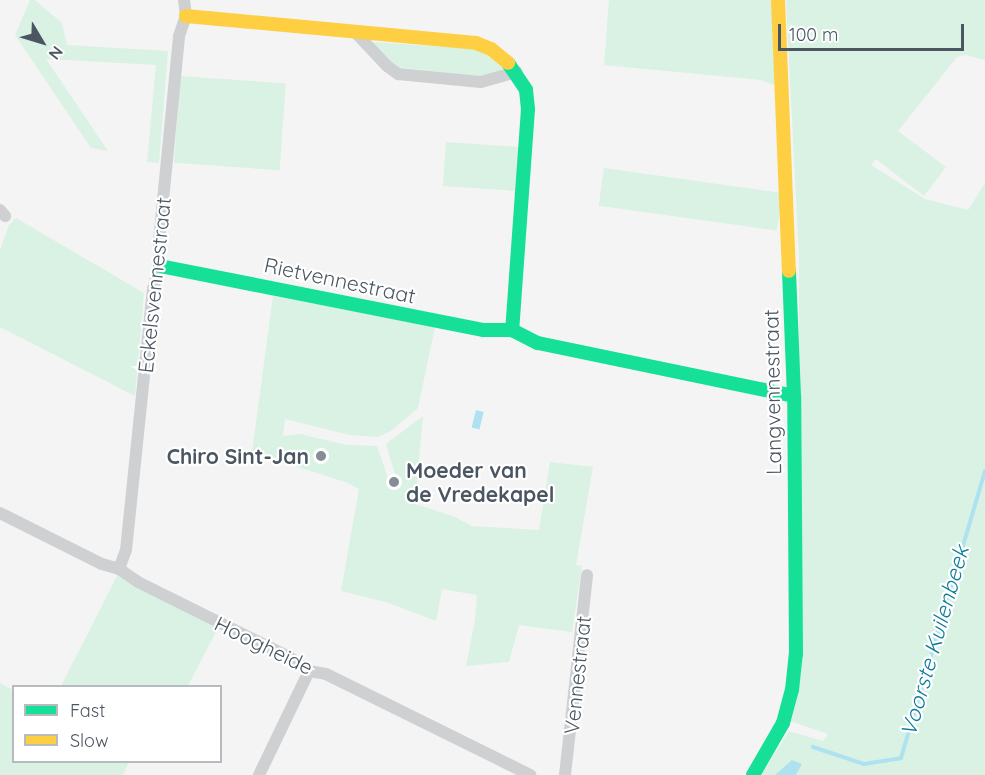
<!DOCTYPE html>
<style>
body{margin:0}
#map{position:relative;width:985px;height:775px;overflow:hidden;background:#f4f4f4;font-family:Quicksand,sans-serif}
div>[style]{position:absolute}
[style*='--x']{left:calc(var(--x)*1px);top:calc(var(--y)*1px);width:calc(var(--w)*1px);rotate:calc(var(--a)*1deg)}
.green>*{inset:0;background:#d9f2e3;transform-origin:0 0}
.water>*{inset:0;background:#aee2f0;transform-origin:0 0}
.stream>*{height:4px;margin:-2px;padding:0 2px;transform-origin:2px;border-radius:2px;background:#aee2f0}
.street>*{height:12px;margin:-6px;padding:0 6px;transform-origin:6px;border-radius:6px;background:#ced0d2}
.fast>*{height:14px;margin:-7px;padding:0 7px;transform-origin:7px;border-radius:7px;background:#16e098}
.slow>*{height:14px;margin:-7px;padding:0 7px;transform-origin:7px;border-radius:7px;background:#ffcf43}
.dots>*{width:16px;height:16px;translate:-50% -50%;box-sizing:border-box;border:3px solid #fff;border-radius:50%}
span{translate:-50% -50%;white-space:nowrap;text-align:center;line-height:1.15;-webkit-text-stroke:4.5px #fff;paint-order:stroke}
.street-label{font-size:21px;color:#4a5661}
.poi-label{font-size:21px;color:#4a5661;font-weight:700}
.right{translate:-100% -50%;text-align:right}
.left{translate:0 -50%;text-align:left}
.water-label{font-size:22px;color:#0c7c9b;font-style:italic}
.legend{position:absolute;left:12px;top:685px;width:210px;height:78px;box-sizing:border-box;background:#fff;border:2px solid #b7bbc0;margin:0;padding:8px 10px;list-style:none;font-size:18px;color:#4a5661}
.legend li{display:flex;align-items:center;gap:12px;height:30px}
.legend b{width:30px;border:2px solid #b7bbc0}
.north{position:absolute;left:12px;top:12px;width:60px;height:60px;-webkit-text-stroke:4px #fff;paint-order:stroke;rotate:128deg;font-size:16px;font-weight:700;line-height:24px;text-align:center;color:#4a5661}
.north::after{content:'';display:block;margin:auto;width:21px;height:27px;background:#4a5661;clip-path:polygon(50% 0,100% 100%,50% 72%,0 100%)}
.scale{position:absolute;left:778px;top:24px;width:186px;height:27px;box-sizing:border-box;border:3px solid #4a5661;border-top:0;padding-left:8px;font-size:18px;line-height:21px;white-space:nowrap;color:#4a5661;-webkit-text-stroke:4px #fff;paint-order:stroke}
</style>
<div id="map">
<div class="green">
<div style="clip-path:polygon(30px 0,35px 0,62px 23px,67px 45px,168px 51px,159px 163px,147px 162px,156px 65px,46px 59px,108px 151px,91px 148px,15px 35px)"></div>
<div style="clip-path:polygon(609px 0,772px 0,777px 86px,761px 80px,604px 65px)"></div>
<div style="clip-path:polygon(786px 0,985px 0,985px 60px,966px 55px,957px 57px,898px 131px,946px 167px,924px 196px,876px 159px,871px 165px,925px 199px,968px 210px,985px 183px,985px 775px,796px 775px,802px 764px,775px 775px,761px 775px,789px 731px,823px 741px,828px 734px,790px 721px,799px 394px,799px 257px)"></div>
<div style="clip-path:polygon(374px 42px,477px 49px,503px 67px,501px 71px,485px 77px,397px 67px,384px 57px,373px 44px)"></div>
<div style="left:180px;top:76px;width:106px;height:87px;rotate:4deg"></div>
<div style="left:446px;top:142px;width:74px;height:44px;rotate:4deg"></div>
<div style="left:604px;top:168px;width:180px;height:38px;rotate:8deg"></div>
<div style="clip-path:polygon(16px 218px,144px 293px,135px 396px,0 327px,0 250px,9px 225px)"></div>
<div style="clip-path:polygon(273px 296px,435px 327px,418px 408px,391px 431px,377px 437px,350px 435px,285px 419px,283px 436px,300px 434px,347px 445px,377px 446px,388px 478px,395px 474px,386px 444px,423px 416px,415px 504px,453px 516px,472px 526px,539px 530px,550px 462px,593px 467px,576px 565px,582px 566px,572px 632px,519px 625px,509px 662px,466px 666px,475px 620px,477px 595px,442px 589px,436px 621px,386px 602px,341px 591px,359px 489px,345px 482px,252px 452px)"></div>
<div style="clip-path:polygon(117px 576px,218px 628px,188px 686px,61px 686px)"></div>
<div style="clip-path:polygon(0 683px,13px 690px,14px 762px,129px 762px,123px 775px,0 775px)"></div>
</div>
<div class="water">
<div style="left:476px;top:410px;width:8px;height:18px;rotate:14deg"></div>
<div style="clip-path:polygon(792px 760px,802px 764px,796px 775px,775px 775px)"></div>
</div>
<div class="stream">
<div style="--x:813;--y:747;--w:54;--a:18.4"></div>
<div style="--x:864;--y:764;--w:37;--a:-9"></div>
<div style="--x:901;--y:758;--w:299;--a:-73.7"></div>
</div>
<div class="street">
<div style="--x:354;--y:31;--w:48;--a:46.7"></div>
<div style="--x:387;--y:66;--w:14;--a:36"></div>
<div style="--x:398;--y:74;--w:83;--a:5.5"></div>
<div style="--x:481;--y:82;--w:37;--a:-16"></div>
<div style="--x:0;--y:210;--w:8;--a:50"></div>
<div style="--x:0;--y:513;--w:114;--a:26.6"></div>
<div style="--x:102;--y:564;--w:18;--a:16"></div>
<div style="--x:119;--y:569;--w:23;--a:34"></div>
<div style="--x:138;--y:582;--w:169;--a:26.4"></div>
<div style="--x:289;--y:657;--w:24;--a:35"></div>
<div style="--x:309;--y:671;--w:17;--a:10"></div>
<div style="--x:326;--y:674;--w:228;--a:26.3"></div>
<div style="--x:119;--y:569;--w:20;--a:-70"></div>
<div style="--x:126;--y:550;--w:262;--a:-84.1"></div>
<div style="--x:153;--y:289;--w:24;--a:-73"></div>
<div style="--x:160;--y:266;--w:25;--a:-92"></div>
<div style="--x:159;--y:241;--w:206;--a:-84.4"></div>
<div style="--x:179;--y:36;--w:21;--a:-71"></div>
<div style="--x:186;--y:16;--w:16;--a:-97"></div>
<div style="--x:259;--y:775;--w:115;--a:-64.3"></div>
<div style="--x:565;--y:775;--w:201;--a:-83.7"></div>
</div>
<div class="fast">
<div style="--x:508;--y:63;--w:32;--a:56"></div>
<div style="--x:526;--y:90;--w:19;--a:84"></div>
<div style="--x:528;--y:109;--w:222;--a:94.1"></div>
<div style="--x:160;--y:266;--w:330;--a:11.2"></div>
<div style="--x:484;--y:330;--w:28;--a:0"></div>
<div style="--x:512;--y:330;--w:29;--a:27"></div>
<div style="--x:538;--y:343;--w:261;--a:11.7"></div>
<div style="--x:753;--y:775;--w:60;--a:-60"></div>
<div style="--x:783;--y:723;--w:34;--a:-75"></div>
<div style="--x:792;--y:690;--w:36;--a:-84"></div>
<div style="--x:796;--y:654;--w:258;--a:-90.4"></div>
<div style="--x:794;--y:396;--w:125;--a:-92.3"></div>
</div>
<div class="slow">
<div style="--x:778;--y:0;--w:271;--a:87.7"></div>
<div style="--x:186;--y:16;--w:291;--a:5.3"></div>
<div style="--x:476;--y:43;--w:16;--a:22"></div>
<div style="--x:491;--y:49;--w:22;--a:39"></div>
</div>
<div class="dots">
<div style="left:321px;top:456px;background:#868d94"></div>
<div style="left:394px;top:482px;background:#868d94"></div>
</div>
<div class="street-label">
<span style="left:340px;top:280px;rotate:12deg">Rietvennestraat</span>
<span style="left:154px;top:285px;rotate:-84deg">Eckelsvennestraat</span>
<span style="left:772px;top:392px;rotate:-91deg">Langvennestraat</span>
<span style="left:264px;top:645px;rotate:26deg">Hoogheide</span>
<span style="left:577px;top:675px;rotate:-84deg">Vennestraat</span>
</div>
<div class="poi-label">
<span class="right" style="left:309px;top:456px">Chiro Sint-Jan</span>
<span class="left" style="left:406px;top:482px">Moeder van<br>de Vredekapel</span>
</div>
<div class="water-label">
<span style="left:935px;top:641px;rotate:-74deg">Voorste Kuilenbeek</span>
</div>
<ul class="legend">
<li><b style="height:8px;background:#16e098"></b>Fast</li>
<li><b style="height:8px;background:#ffcf43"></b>Slow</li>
</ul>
<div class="north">N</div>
<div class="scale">100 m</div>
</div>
